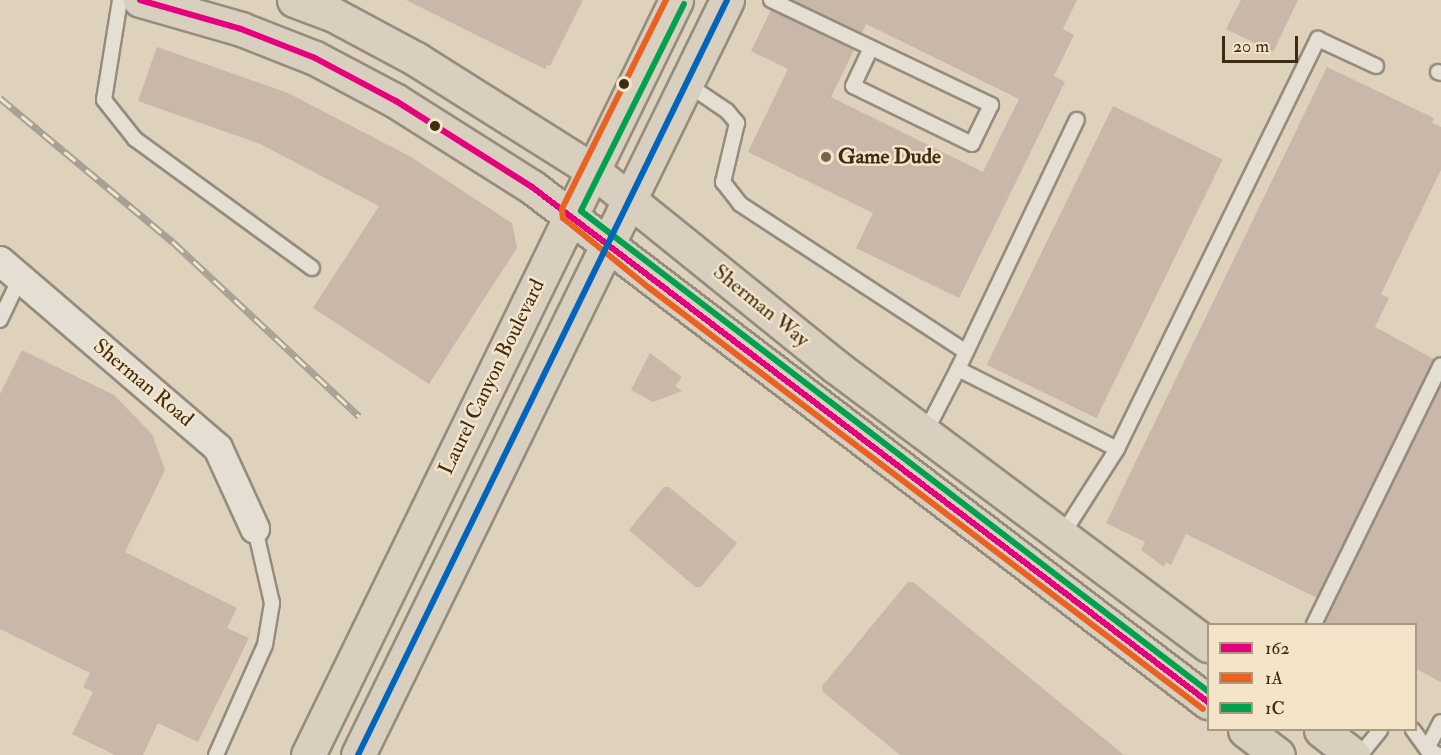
<!DOCTYPE html>
<style>
body{margin:0}
#map{position:relative;width:1441px;height:755px;overflow:hidden;background:#ded2bc;font-family:"IM FELL Double Pica",serif}
div>[style]{position:absolute}
[style*='--x']{left:calc(var(--x)*1px);top:calc(var(--y)*1px);width:calc(var(--w)*1px);rotate:calc(var(--a)*1deg)}
.building>*{inset:0;background:#c9b7a9;transform-origin:0 0}
.roads{filter:drop-shadow(2px 0 #958c7d) drop-shadow(-2px 0 #958c7d) drop-shadow(0 2px #958c7d) drop-shadow(0 -2px #958c7d)}
.lane>*{height:14px;margin:-7px;padding:0 7px;transform-origin:7px;border-radius:7px;background:#e5ded3}
.street>*{height:28px;margin:-14px;padding:0 14px;transform-origin:14px;border-radius:14px;background:#e5ded3}
.primary>*{height:33px;margin:-16.5px;padding:0 16.5px;transform-origin:16.5px;border-radius:16.5px;background:#d8cfbf}
.rail>*{height:7px;margin-top:-3.5px;transform-origin:0;background:repeating-linear-gradient(90deg,#f3e4ca 0 14px,#a6a095 0 28px);box-sizing:border-box;border-block:2px solid #a6a095}
.bus-1>*{height:6px;margin:-3px;padding:0 3px;transform-origin:3px;border-radius:3px;background:#e5007d}
.bus-2>*{height:6px;margin:-3px;padding:0 3px;transform-origin:3px;border-radius:3px;background:#e96221}
.bus-3>*{height:6px;margin:-3px;padding:0 3px;transform-origin:3px;border-radius:3px;background:#03a04e}
.bus-4>*{height:6px;margin:-3px;padding:0 3px;transform-origin:3px;border-radius:3px;background:#0065bd}
.dots>*{width:16px;height:16px;translate:-50% -50%;box-sizing:border-box;border:3px solid #f3e4ca;border-radius:50%}
span{translate:-50% -50%;white-space:nowrap;text-align:center;line-height:1.15;-webkit-text-stroke:5px #f3e4ca;paint-order:stroke}
.poi-label{font-size:21px;color:#3d2b12;font-weight:700}
.left{translate:0 -50%;text-align:left}
.street-label{font-size:21px;color:#3d2b12}
.legend{position:absolute;left:1207px;top:623px;width:210px;height:108px;box-sizing:border-box;background:#f3e4ca;border:2px solid #aa9a80;margin:0;padding:8px 10px;list-style:none;font-size:18px;color:#3d2b12}
.legend li{display:flex;align-items:center;gap:12px;height:30px}
.legend b{width:30px;border:2px solid #aa9a80}
.scale{position:absolute;left:1222px;top:36px;width:76px;height:27px;box-sizing:border-box;border:3px solid #3d2b12;border-top:0;padding-left:8px;font-size:18px;line-height:21px;white-space:nowrap;color:#3d2b12;-webkit-text-stroke:4px #f3e4ca;paint-order:stroke}
</style>
<div id="map">
<div class="building">
<div style="clip-path:polygon(406px 0,583px 0,550px 66px,547px 65px,545px 69px)"></div>
<div style="clip-path:polygon(792px 0,1077px 0,1063px 29px,1074px 35px,1054px 76px,1065px 82px,959px 298px,856px 248px,873px 213px,748px 152px,788px 69px,751px 51px,771px 10px,854px 50px,831px 97px,983px 172px,1019px 99px,866px 24px,862px 33px)"></div>
<div style="clip-path:polygon(1241px 0,1298px 0,1273px 52px,1226px 29px)"></div>
<div style="clip-path:polygon(157px 47px,288px 93px,411px 157px,512px 223px,517px 248px,429px 384px,313px 308px,379px 206px,260px 144px,138px 101px)"></div>
<div style="clip-path:polygon(1327px 67px,1434px 118px,1432px 123px,1441px 127px,1441px 170px,1381px 294px,1389px 298px,1375px 327px,1434px 359px,1317px 598px,1186px 534px,1171px 565px,1166px 562px,1164px 567px,1141px 550px,1145px 542px,1106px 523px)"></div>
<div style="left:1113px;top:106px;width:122px;height:288px;rotate:26deg"></div>
<div style="clip-path:polygon(22px 350px,114px 395px,152px 434px,165px 470px,125px 552px,237px 608px,227px 628px,249px 638px,198px 742px,158px 723px,143px 755px,115px 755px,72px 734px,93px 692px,83px 687px,90px 673px,0 629px,0 394px)"></div>
<div style="clip-path:polygon(650px 353px,682px 377px,675px 386px,682px 391px,653px 402px,631px 390px)"></div>
<div style="clip-path:polygon(1441px 385px,1441px 682px,1416px 669px,1416px 624px,1324px 624px)"></div>
<div style="clip-path:polygon(664px 487px,669px 487px,737px 543px,701px 587px,695px 587px,629px 530px)"></div>
<div style="clip-path:polygon(908px 582px,913px 582px,1124px 755px,900px 755px,823px 692px,822px 686px)"></div>
</div>
<div class="roads">
<div class="lane">
<div style="--x:120;--y:0;--w:101;--a:99.1"></div>
<div style="--x:104;--y:100;--w:50;--a:51.5"></div>
<div style="--x:135;--y:139;--w:219;--a:36.1"></div>
<div style="--x:771;--y:0;--w:244;--a:25.5"></div>
<div style="--x:991;--y:105;--w:43;--a:116"></div>
<div style="--x:972;--y:144;--w:132;--a:-154"></div>
<div style="--x:853;--y:86;--w:42;--a:-64.7"></div>
<div style="--x:1438;--y:72;--w:3;--a:18"></div>
<div style="--x:687;--y:84;--w:48;--a:34"></div>
<div style="--x:727;--y:111;--w:16;--a:50"></div>
<div style="--x:737;--y:123;--w:61;--a:103.3"></div>
<div style="--x:723;--y:182;--w:28;--a:52"></div>
<div style="--x:740;--y:204;--w:270;--a:33.2"></div>
<div style="--x:0;--y:320;--w:47;--a:-64.5"></div>
<div style="--x:958;--y:369;--w:276;--a:-64.5"></div>
<div style="--x:925;--y:433;--w:72;--a:-62.7"></div>
<div style="--x:958;--y:369;--w:178;--a:26.7"></div>
<div style="--x:1062;--y:535;--w:102;--a:-57.4"></div>
<div style="--x:1117;--y:449;--w:457;--a:-63.9"></div>
<div style="--x:1318;--y:39;--w:64;--a:25"></div>
<div style="--x:1314;--y:624;--w:288;--a:-63.9"></div>
<div style="--x:1413;--y:730;--w:24;--a:54"></div>
<div style="--x:1427;--y:749;--w:13;--a:27"></div>
<div style="--x:1427;--y:749;--w:30;--a:-63"></div>
<div style="--x:216;--y:755;--w:120;--a:-66"></div>
<div style="--x:265;--y:645;--w:43;--a:-80.5"></div>
<div style="--x:272;--y:603;--w:76;--a:-102.9"></div>
<div style="--x:1360;--y:755;--w:32;--a:-51"></div>
</div>
<div class="street">
<div style="--x:0;--y:261;--w:287;--a:40.6"></div>
<div style="--x:218;--y:448;--w:89;--a:65.4"></div>
</div>
<div class="primary">
<div style="--x:140;--y:0;--w:105;--a:16"></div>
<div style="--x:241;--y:29;--w:79;--a:21.4"></div>
<div style="--x:315;--y:58;--w:92;--a:28"></div>
<div style="--x:396;--y:101;--w:161;--a:32.3"></div>
<div style="--x:532;--y:187;--w:850;--a:37.3"></div>
<div style="--x:294;--y:0;--w:43;--a:20.6"></div>
<div style="--x:334;--y:15;--w:93;--a:28.2"></div>
<div style="--x:416;--y:59;--w:207;--a:32.2"></div>
<div style="--x:591;--y:169;--w:314;--a:38.9"></div>
<div style="--x:835;--y:366;--w:466;--a:36.8"></div>
<div style="--x:1245;--y:730;--w:41;--a:37.1"></div>
<div style="--x:1321;--y:730;--w:41;--a:38"></div>
<div style="--x:308;--y:755;--w:840;--a:-64.01"></div>
<div style="--x:358;--y:755;--w:840;--a:-63.95"></div>
</div>
</div>
<div class="rail">
<div style="--x:0;--y:98;--w:225;--a:39.8"></div>
<div style="--x:173;--y:242;--w:255;--a:43.1"></div>
</div>
<div class="bus-1">
<div style="--x:140;--y:0;--w:105;--a:16"></div>
<div style="--x:241;--y:29;--w:79;--a:21.4"></div>
<div style="--x:315;--y:58;--w:92;--a:28"></div>
<div style="--x:396;--y:101;--w:161;--a:32.3"></div>
<div style="--x:532;--y:187;--w:850;--a:37.3"></div>
</div>
<div class="bus-2">
<div style="--x:666;--y:0;--w:233;--a:116.5"></div>
<div style="--x:562;--y:209;--w:9;--a:84"></div>
<div style="--x:563;--y:218;--w:109;--a:39.1"></div>
<div style="--x:648;--y:287;--w:697;--a:37.25"></div>
</div>
<div class="bus-3">
<div style="--x:684;--y:4;--w:231;--a:116.5"></div>
<div style="--x:581;--y:211;--w:790;--a:37.44"></div>
</div>
<div class="bus-4">
<div style="--x:358;--y:755;--w:840;--a:-63.95"></div>
</div>
<div class="dots">
<div style="left:624px;top:84px;background:#3d2b12"></div>
<div style="left:435px;top:126px;background:#3d2b12"></div>
<div style="left:826px;top:157px;background:#75654e"></div>
</div>
<div class="poi-label">
<span class="left" style="left:838px;top:157px">Game Dude</span>
</div>
<div class="street-label">
<span style="left:761px;top:306px;rotate:39deg">Sherman Way</span>
<span style="left:492px;top:377px;rotate:-64deg">Laurel Canyon Boulevard</span>
<span style="left:143px;top:383px;rotate:40deg">Sherman Road</span>
</div>
<ul class="legend">
<li><b style="height:8px;background:#e5007d"></b>162</li>
<li><b style="height:8px;background:#e96221"></b>1A</li>
<li><b style="height:8px;background:#03a04e"></b>1C</li>
</ul>
<div class="scale">20 m</div>
</div>
